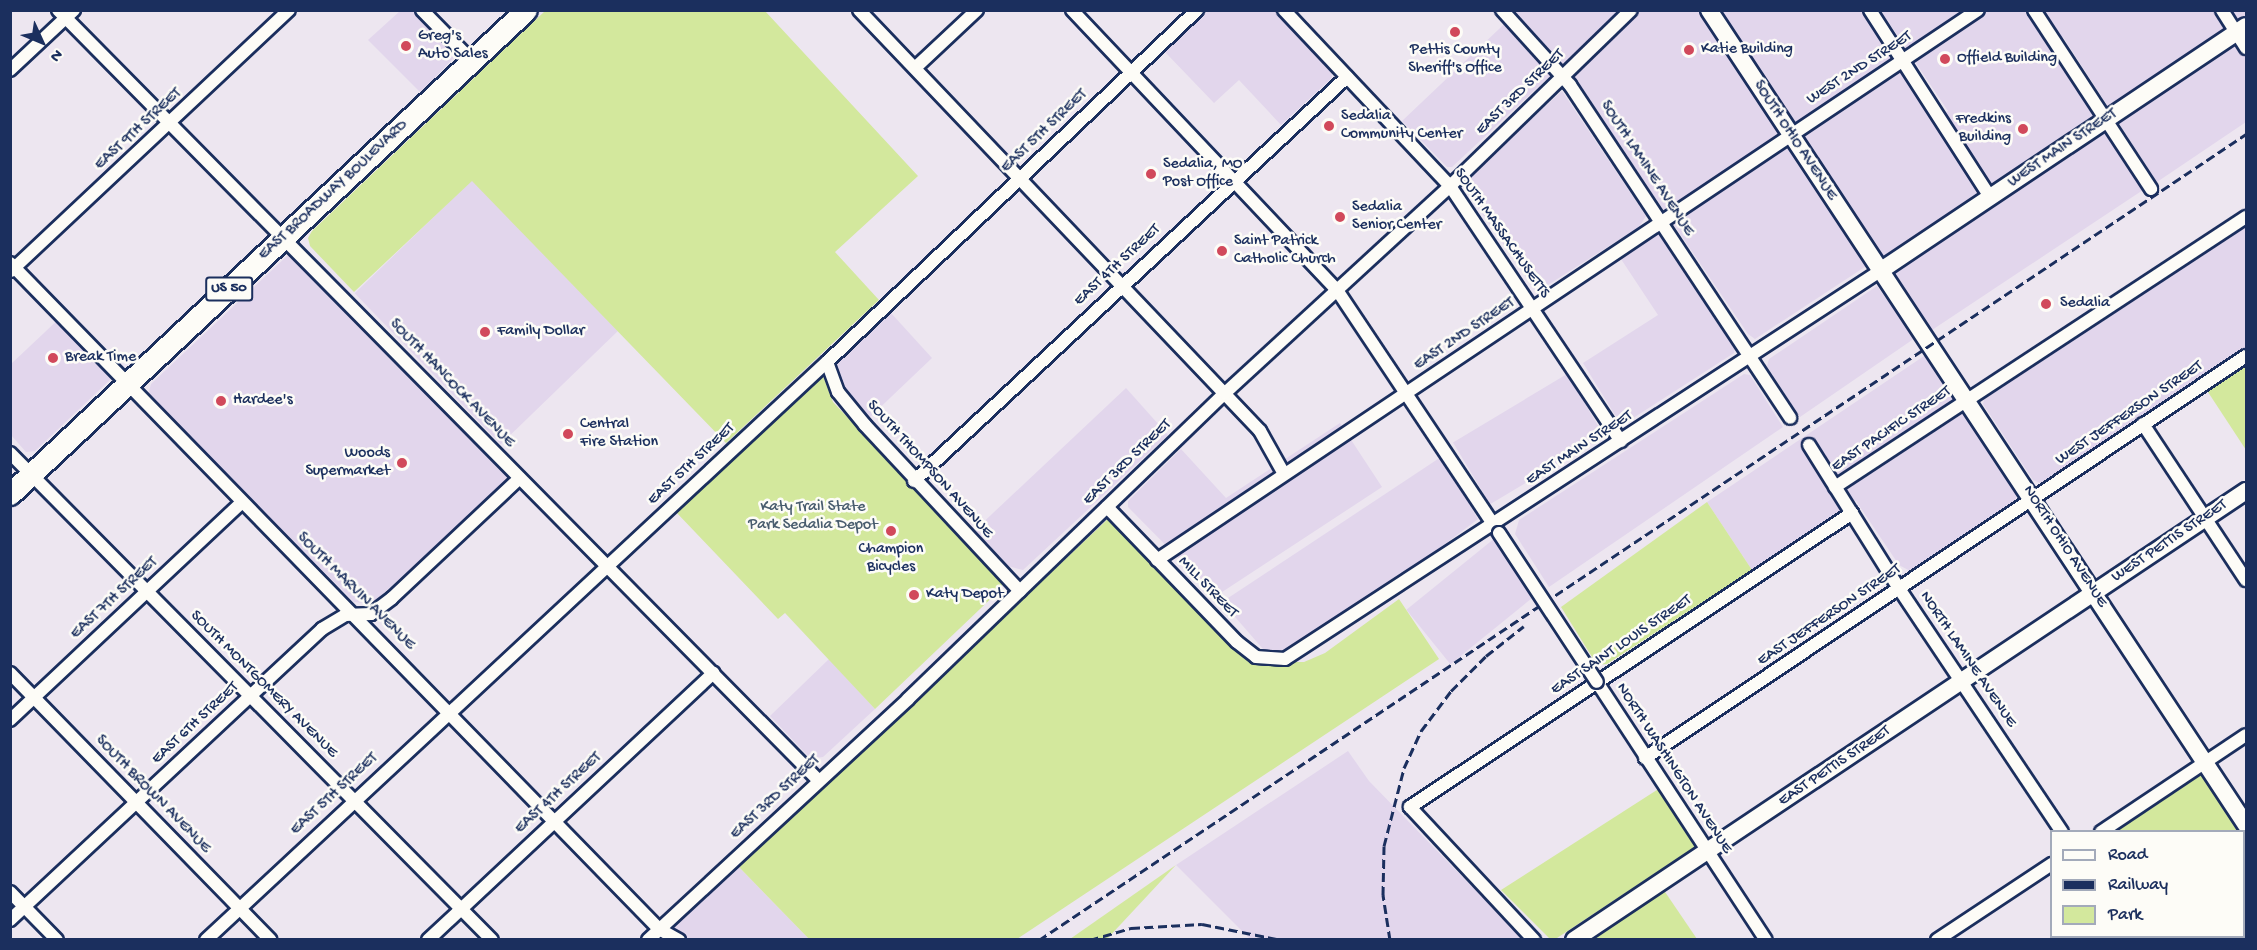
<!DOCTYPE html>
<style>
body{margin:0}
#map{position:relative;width:2257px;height:950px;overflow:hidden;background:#ede6f0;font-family:"Gochi Hand",sans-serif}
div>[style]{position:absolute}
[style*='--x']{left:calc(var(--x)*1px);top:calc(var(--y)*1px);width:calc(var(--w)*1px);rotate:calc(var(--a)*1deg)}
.built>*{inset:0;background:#e2d6ec;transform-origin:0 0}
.green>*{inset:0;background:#d3e89d;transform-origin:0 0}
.roads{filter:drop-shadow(2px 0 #1b2f5e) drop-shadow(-2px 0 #1b2f5e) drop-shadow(0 2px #1b2f5e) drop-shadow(0 -2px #1b2f5e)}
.street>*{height:12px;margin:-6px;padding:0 6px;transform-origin:6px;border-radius:6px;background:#fdfcf7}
.secondary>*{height:16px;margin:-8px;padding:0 8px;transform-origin:8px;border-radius:8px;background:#fdfcf7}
.highway>*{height:21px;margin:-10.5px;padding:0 10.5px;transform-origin:10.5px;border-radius:10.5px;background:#fdfcf7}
.rail>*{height:3px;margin-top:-1.5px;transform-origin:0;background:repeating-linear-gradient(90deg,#1b2f5e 0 9px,transparent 0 13.5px)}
.bridges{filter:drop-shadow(2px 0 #1b2f5e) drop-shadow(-2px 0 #1b2f5e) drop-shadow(0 2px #1b2f5e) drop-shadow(0 -2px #1b2f5e)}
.street-bridge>*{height:12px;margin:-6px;padding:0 6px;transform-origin:6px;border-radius:6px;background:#fdfcf7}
.dots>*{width:16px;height:16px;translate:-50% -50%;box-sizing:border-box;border:3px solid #fdfcf7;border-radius:50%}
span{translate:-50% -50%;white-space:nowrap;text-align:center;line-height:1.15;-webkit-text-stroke:5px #fdfcf7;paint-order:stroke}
.shield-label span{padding:2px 4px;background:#fdfcf7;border:2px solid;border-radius:4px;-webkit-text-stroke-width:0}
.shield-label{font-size:15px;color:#1b2f5e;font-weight:700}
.poi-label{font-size:16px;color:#1b2f5e}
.left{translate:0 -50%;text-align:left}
.right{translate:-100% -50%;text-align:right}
.street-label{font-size:16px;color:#1b2f5e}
.park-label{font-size:16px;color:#495d6e}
.frame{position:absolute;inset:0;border:12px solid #1b2f5e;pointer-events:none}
.legend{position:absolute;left:2050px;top:830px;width:195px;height:108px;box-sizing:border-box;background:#fdfcf7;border:2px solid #a3aaba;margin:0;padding:8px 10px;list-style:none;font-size:18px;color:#1b2f5e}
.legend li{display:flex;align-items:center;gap:12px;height:30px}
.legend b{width:30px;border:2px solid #a3aaba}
.north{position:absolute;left:12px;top:12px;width:60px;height:60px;-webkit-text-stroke:4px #fdfcf7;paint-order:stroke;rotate:134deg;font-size:16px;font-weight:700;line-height:24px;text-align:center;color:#1b2f5e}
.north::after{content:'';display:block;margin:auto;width:21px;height:27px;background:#1b2f5e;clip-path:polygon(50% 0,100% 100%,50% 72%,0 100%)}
</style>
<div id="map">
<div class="built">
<div style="clip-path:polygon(400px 11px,421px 11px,458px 53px,421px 93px,368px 40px)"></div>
<div style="clip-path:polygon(1208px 11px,1278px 11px,1332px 68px,1332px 78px,1281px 125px,1239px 80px,1214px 103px,1165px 52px)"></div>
<div style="clip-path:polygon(1518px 11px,1862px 11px,1934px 120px,1948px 111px,1881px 11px,2246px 11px,2246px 122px,2157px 182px,2063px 37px,2049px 46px,2143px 190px,1932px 330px,1883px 255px,1755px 339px,1748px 334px,1564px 63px,1452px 167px,1447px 167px,1402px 121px)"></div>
<div style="clip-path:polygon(1562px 91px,1646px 216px,1639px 227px,1540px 290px,1535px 290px,1463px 186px,1464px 180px)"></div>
<div style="left:472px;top:180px;width:210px;height:163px;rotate:46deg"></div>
<div style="clip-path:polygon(2246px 224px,2246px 349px,2042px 484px,2033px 480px,1983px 404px,1985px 396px)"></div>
<div style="clip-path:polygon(1656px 231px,1665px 235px,1735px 348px,1734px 353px,1627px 422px,1615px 415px,1583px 363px,1658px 315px,1619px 256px)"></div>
<div style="clip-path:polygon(287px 256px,295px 256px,510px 471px,509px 478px,372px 604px,354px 602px,148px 395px,151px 384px)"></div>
<div style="clip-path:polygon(1877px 286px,1915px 338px,1800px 417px,1767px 366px,1769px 359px)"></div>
<div style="clip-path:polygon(891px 313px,932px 358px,869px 418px,841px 389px,834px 366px)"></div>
<div style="clip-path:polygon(62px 316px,114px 376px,35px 451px,26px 452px,11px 435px,11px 364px)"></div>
<div style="clip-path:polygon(1927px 354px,2017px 492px,2016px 500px,1910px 571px,1899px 565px,1856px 501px,1752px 570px,1707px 502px)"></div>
<div style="left:1567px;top:374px;width:72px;height:133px;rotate:59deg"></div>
<div style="clip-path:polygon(1744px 374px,1750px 375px,1783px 427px,1549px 587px,1515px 534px,1519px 520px)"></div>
<div style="clip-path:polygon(1126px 388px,1168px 435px,1023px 570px,1008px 566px,975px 530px)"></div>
<div style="clip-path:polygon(1340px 423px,1382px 487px,1216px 596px,1128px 507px,1128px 501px,1181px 449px,1226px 498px)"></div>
<div style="clip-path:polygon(1441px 457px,1478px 519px,1407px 573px,1286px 651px,1277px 653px,1263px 649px,1222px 602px)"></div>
<div style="left:1495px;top:538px;width:70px;height:114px;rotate:51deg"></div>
<div style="clip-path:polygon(829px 659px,875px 709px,823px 757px,815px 758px,809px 757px,770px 716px)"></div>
<div style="clip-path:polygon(1348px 751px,1369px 781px,1523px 939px,1250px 939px,1176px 865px)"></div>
<div style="clip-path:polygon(739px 867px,809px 939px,661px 940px)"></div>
</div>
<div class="green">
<div style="clip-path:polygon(545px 11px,765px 11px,918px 176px,835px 252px,879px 300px,726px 443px,472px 181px,354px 292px,310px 246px,308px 238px,312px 231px)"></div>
<div style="clip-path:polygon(2246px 363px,2246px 450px,2206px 389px)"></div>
<div style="clip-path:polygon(823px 376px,833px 402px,1003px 582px,1001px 589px,875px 709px,785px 613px,778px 619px,675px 511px)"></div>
<div style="clip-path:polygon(1707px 502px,1752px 570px,1607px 664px,1597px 665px,1561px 607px)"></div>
<div style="clip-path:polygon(1110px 517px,1250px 650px,1269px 662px,1304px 662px,1325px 653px,1399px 599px,1439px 659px,1017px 939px,809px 939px,739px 867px)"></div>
<div style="clip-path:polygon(2200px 774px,2241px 831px,2110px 832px,2195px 775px)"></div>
<div style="clip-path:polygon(1660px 788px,1695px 841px,1695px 847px,1557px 938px,1549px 938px,1501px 890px)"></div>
<div style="left:2244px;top:835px;width:5px;height:95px;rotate:68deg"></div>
<div style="clip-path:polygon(1176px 865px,1107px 939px,1070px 939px)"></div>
<div style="clip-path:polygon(1661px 886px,1697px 939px,1582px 940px)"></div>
</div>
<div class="roads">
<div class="street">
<div style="--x:58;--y:10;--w:1083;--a:45.37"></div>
<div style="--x:422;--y:10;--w:71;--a:45.6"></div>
<div style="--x:859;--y:10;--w:581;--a:46.39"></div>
<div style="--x:1260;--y:431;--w:49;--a:60.8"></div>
<div style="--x:1072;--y:10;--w:386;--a:46.6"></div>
<div style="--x:1337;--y:290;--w:288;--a:56.3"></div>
<div style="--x:1284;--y:10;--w:242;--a:46.7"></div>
<div style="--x:1450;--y:186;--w:307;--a:56.2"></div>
<div style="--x:1502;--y:10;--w:101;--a:47.8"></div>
<div style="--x:1570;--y:85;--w:399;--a:56.5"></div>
<div style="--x:1870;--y:10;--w:222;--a:57.3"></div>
<div style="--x:2034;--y:10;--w:214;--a:56.8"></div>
<div style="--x:2222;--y:10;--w:45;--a:57.7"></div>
<div style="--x:915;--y:68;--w:85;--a:-43.1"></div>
<div style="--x:10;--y:70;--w:88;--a:-43.2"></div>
<div style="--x:10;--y:263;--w:930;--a:45.74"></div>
<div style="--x:659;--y:929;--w:23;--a:29"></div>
<div style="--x:11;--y:271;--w:381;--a:-43.2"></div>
<div style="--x:827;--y:362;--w:32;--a:70"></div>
<div style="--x:838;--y:392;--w:43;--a:50.7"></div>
<div style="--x:865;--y:425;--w:227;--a:47"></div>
<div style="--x:2143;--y:424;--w:187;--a:56.6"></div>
<div style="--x:1809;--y:445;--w:171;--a:57.9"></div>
<div style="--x:1900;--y:590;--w:291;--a:56.2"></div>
<div style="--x:10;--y:453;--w:685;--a:45.3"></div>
<div style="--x:914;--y:481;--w:592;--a:-43.02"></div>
<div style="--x:1835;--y:487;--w:492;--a:-33.3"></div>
<div style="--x:1107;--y:507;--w:187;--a:46.1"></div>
<div style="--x:1237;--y:642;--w:24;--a:38"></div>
<div style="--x:1256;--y:657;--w:29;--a:4"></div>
<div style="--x:1285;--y:659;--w:710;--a:-33.11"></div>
<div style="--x:1157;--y:560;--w:988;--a:-33.82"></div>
<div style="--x:10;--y:673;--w:373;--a:45.7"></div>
<div style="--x:1597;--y:682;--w:308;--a:56.8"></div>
<div style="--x:10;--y:720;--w:318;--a:-43.2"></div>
<div style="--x:1645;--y:758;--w:723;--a:-33.78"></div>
<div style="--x:2101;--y:832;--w:174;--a:-33.8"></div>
<div style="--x:10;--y:892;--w:67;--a:45.6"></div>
<div style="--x:10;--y:920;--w:427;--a:-43"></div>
<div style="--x:322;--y:629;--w:27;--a:-31"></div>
<div style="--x:345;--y:615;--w:26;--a:-2"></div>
<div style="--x:371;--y:614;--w:26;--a:-37"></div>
<div style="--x:392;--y:598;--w:175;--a:-43.2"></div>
<div style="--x:2133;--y:936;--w:4;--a:63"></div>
<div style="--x:206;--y:940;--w:848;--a:-42.95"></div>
<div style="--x:827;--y:362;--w:511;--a:-43.57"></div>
<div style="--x:428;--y:940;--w:391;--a:-43.1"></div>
<div style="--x:648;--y:940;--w:355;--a:-42.8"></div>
<div style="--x:908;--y:699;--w:441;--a:-44"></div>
<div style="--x:1225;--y:393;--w:306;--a:-42.6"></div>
<div style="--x:1450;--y:186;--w:252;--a:-44.2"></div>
<div style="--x:1534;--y:940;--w:182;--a:-133"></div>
<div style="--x:1410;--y:807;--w:531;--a:-33.63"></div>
<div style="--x:1937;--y:940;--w:138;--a:-33.5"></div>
</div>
<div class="secondary">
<div style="--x:1709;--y:10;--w:976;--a:56.62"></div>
<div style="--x:1880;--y:271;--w:440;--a:-33.8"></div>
<div style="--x:1574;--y:940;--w:808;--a:-33.75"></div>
</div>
<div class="highway">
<div style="--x:10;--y:494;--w:707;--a:-43.17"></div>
</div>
</div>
<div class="rail">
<div style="--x:1039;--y:940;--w:1451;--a:-33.73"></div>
<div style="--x:1090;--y:940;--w:43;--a:-16.3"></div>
<div style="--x:1131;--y:928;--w:71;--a:-3.2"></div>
<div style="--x:1202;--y:924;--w:81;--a:11.4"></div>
<div style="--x:1390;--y:940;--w:46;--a:-98.8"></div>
<div style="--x:1383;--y:895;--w:49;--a:-88.8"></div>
<div style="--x:1384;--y:846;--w:81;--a:-75.6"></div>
<div style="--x:1404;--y:768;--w:41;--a:-65.3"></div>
<div style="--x:1421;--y:731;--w:50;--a:-53.1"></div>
<div style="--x:1451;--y:691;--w:49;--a:-45"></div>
<div style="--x:1486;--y:656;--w:48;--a:-38.3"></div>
</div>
<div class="bridges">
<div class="street-bridge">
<div style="--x:1499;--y:533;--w:178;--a:56.7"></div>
</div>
</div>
<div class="dots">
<div style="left:1455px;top:32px;background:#d1495b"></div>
<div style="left:406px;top:46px;background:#d1495b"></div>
<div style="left:1689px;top:50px;background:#d1495b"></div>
<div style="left:1945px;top:59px;background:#d1495b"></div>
<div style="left:1329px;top:126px;background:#d1495b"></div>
<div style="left:2023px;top:129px;background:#d1495b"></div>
<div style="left:1151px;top:174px;background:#d1495b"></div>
<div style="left:1340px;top:217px;background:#d1495b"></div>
<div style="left:1222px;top:251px;background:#d1495b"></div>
<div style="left:2046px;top:304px;background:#d1495b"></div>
<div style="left:485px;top:332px;background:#d1495b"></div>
<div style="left:53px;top:358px;background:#d1495b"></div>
<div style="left:221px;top:401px;background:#d1495b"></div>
<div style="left:568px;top:434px;background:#d1495b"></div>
<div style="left:402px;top:463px;background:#d1495b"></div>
<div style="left:891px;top:531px;background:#d1495b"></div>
<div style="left:914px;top:595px;background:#d1495b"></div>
</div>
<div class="shield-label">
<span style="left:229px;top:289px">US 50</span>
</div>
<div class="poi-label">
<span class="left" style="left:418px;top:46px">Greg's<br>Auto Sales</span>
<span class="left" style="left:1701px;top:50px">Katie Building</span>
<span style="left:1455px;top:60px">Pettis County<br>Sheriff's Office</span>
<span class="left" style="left:1957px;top:59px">Offield Building</span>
<span class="left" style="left:1341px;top:126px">Sedalia<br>Community Center</span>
<span class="right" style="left:2011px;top:129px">Fredkins<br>Building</span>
<span class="left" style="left:1163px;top:174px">Sedalia, MO<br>Post Office</span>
<span class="left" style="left:1352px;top:217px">Sedalia<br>Senior Center</span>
<span class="left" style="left:1234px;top:251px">Saint Patrick<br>Catholic Church</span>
<span class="left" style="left:2060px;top:304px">Sedalia</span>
<span class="left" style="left:497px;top:332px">Family Dollar</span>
<span class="left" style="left:65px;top:358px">Break Time</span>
<span class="left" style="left:233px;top:401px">Hardee's</span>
<span class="left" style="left:580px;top:434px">Central<br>Fire Station</span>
<span class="right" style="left:390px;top:463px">Woods<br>Supermarket</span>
<span style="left:891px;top:559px">Champion<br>Bicycles</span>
<span class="left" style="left:926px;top:595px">Katy Depot</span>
</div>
<div class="street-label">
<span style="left:1860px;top:69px;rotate:-33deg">WEST 2ND STREET</span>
<span style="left:1521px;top:93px;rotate:-44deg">EAST 3RD STREET</span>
<span style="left:139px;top:130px;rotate:-43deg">EAST 9TH STREET</span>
<span style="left:1045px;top:132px;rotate:-44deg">EAST 5TH STREET</span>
<span style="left:1794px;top:141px;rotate:57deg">SOUTH OHIO AVENUE</span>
<span style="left:2063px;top:149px;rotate:-34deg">WEST MAIN STREET</span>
<span style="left:1646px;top:169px;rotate:57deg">SOUTH LAMINE AVENUE</span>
<span style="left:334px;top:191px;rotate:-43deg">EAST BROADWAY BOULEVARD</span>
<span style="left:1501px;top:234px;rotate:55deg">SOUTH MASSACHUSETTS</span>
<span style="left:1118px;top:266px;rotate:-43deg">EAST 4TH STREET</span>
<span style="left:1465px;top:335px;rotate:-34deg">EAST 2ND STREET</span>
<span style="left:451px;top:384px;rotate:46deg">SOUTH HANCOCK AVENUE</span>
<span style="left:2130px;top:414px;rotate:-34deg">WEST JEFFERSON STREET</span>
<span style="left:1892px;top:430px;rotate:-34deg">EAST PACIFIC STREET</span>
<span style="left:1580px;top:449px;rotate:-33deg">EAST MAIN STREET</span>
<span style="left:1128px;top:463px;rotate:-44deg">EAST 3RD STREET</span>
<span style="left:692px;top:465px;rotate:-43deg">EAST 5TH STREET</span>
<span style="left:929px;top:470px;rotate:48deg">SOUTH THOMPSON AVENUE</span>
<span style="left:2170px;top:542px;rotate:-34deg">WEST PETTIS STREET</span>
<span style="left:2064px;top:547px;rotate:57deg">NORTH OHIO AVENUE</span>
<span style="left:1207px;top:588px;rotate:46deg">MILL STREET</span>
<span style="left:355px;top:592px;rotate:45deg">SOUTH MARVIN AVENUE</span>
<span style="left:115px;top:599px;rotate:-43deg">EAST 7TH STREET</span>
<span style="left:1830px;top:616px;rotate:-34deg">EAST JEFFERSON STREET</span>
<span style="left:1622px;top:646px;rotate:-34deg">EAST SAINT LOUIS STREET</span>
<span style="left:1967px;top:660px;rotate:56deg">NORTH LAMINE AVENUE</span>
<span style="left:263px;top:685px;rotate:45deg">SOUTH MONTGOMERY AVENUE</span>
<span style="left:196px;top:724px;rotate:-43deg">EAST 6TH STREET</span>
<span style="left:1835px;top:767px;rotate:-34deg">EAST PETTIS STREET</span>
<span style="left:1673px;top:769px;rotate:57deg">NORTH WASHINGTON AVENUE</span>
<span style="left:559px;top:794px;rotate:-43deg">EAST 4TH STREET</span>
<span style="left:152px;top:795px;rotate:46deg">SOUTH BROWN AVENUE</span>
<span style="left:335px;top:795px;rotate:-43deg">EAST 5TH STREET</span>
<span style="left:776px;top:798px;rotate:-43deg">EAST 3RD STREET</span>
</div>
<div class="park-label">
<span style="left:813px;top:517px">Katy Trail State<br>Park Sedalia Depot</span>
</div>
<div class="frame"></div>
<ul class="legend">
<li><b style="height:8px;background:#fdfcf7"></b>Road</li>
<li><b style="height:8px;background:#1b2f5e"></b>Railway</li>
<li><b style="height:16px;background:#d3e89d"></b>Park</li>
</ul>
<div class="north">N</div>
</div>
